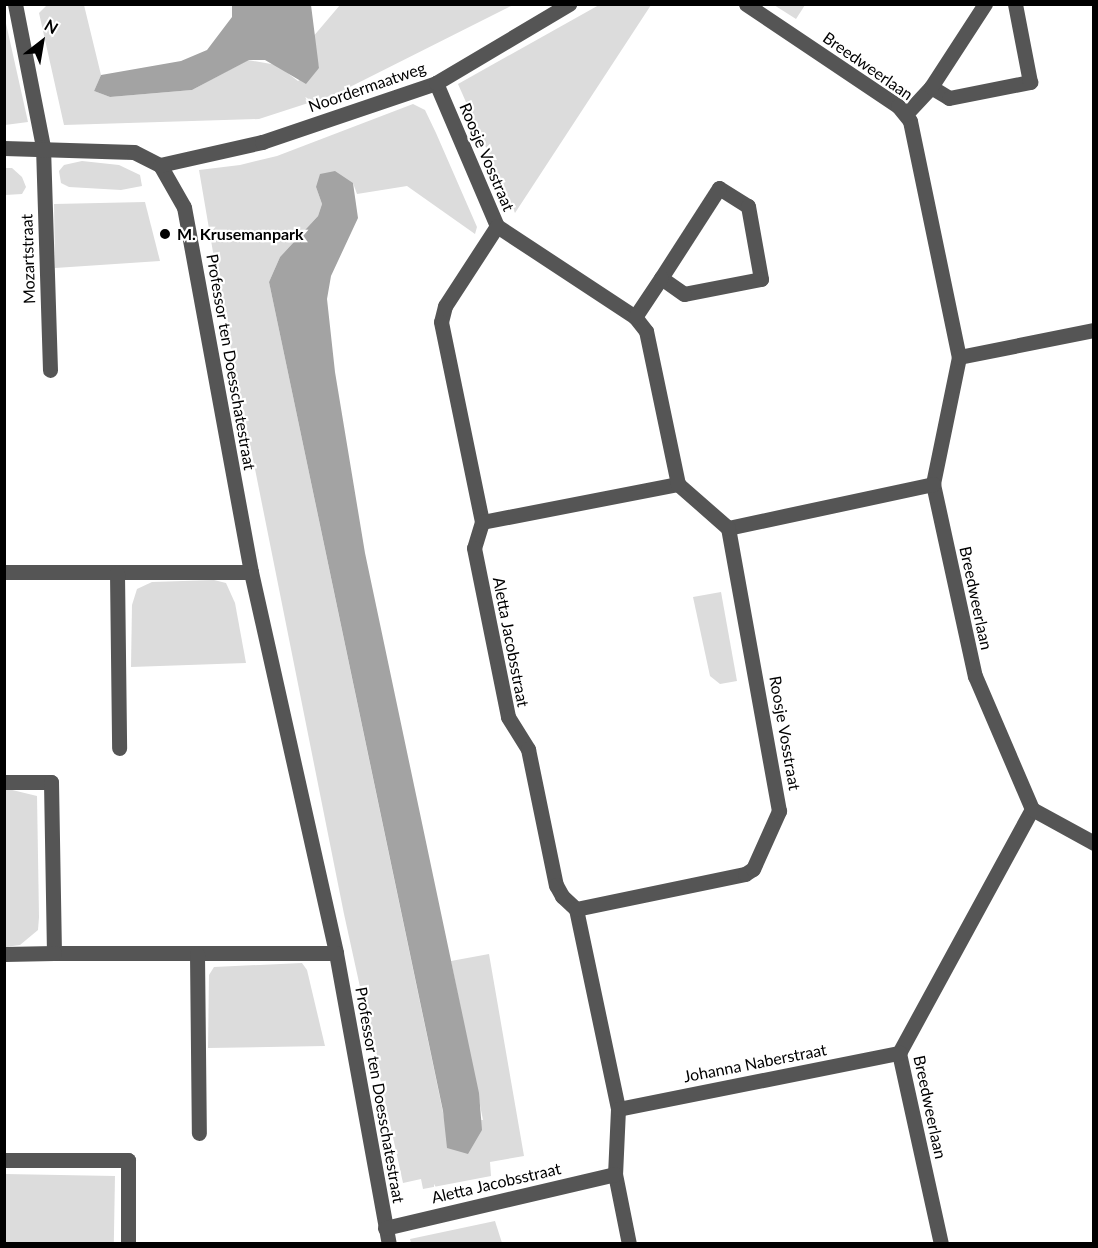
<!DOCTYPE html>
<style>
body{margin:0}
#map{position:relative;width:1098px;height:1248px;overflow:hidden;background:#fff;font-family:Lato,sans-serif}
div>[style]{position:absolute}
[style*='--x']{left:calc(var(--x)*1px);top:calc(var(--y)*1px);width:calc(var(--w)*1px);rotate:calc(var(--a)*1deg)}
.green>*{inset:0;background:#dcdcdc;transform-origin:0 0}
.water>*{inset:0;background:#a3a3a3}
.minor>*{height:15px;margin:-7.5px;padding:0 7.5px;transform-origin:7.5px;border-radius:7.5px;background:#555}
.dots>*{width:16px;height:16px;translate:-50% -50%;box-sizing:border-box;border:3px solid #fff;border-radius:50%}
span{translate:-50% -50%;white-space:nowrap;text-align:center;line-height:1.15;-webkit-text-stroke:4.5px #fff;paint-order:stroke}
.street-label{font-size:16px;color:#000}
.poi-label{font-size:16px;color:#000;font-weight:700}
.left{translate:0 -50%;text-align:left}
.frame{position:absolute;inset:0;border:6px solid #000;pointer-events:none}
.north{position:absolute;left:12px;top:12px;width:60px;height:60px;-webkit-text-stroke:4px #fff;paint-order:stroke;rotate:31deg;font-size:16px;font-weight:700;line-height:24px;text-align:center;color:#000}
.north::after{content:'';display:block;margin:auto;width:21px;height:27px;background:#000;clip-path:polygon(50% 0,100% 100%,50% 72%,0 100%)}
</style>
<div id="map">
<div class="green">
<div style="clip-path:polygon(47px 5px,84px 5px,101px 75px,94px 91px,110px 97px,192px 90px,248px 60px,277px 65px,298px 81px,319px 68px,312px 38px,340px 5px,513px 5px,336px 94px,259px 119px,64px 125px,39px 13px)"></div>
<div style="clip-path:polygon(599px 5px,651px 5px,515px 213px,458px 84px)"></div>
<div style="clip-path:polygon(774px 5px,805px 4px,805px 5px,796px 19px)"></div>
<div style="clip-path:polygon(5px 19px,28px 122px,5px 125px,4px 125px)"></div>
<div style="clip-path:polygon(413px 104px,425px 110px,436px 133px,477px 227px,475px 234px,407px 186px,357px 194px,353px 183px,316px 187px,322px 204px,318px 216px,280px 257px,269px 282px,444px 1117px,483px 1120px,451px 961px,489px 954px,524px 1156px,490px 1162px,491px 1176px,423px 1189px,421px 1179px,403px 1183px,344px 914px,221px 299px,199px 170px,240px 165px,277px 156px)"></div>
<div style="clip-path:polygon(82px 161px,119px 165px,140px 175px,142px 186px,121px 190px,69px 187px,61px 183px,59px 171px,64px 165px)"></div>
<div style="clip-path:polygon(4px 168px,12px 168px,22px 177px,26px 187px,22px 194px,5px 195px)"></div>
<div style="clip-path:polygon(145px 202px,160px 261px,55px 268px,54px 204px)"></div>
<div style="clip-path:polygon(214px 580px,226px 583px,235px 603px,246px 663px,131px 667px,132px 605px,137px 589px,152px 582px)"></div>
<div style="clip-path:polygon(721px 592px,737px 681px,720px 684px,710px 676px,693px 597px)"></div>
<div style="clip-path:polygon(4px 788px,37px 796px,39px 917px,38px 930px,20px 945px,5px 947px)"></div>
<div style="clip-path:polygon(302px 963px,307px 970px,325px 1046px,208px 1048px,209px 975px,214px 967px)"></div>
<div style="left:5px;top:1174px;width:110px;height:69px;rotate:1deg"></div>
<div style="clip-path:polygon(495px 1221px,502px 1243px,411px 1243px,410px 1239px)"></div>
</div>
<div class="water">
<div style="clip-path:polygon(232px 5px,311px 5px,319px 68px,306px 84px,265px 60px,249px 60px,192px 90px,110px 97px,94px 91px,101px 75px,181px 61px,207px 50px,232px 17px)"></div>
<div style="clip-path:polygon(335px 171px,353px 183px,358px 218px,331px 276px,327px 299px,335px 372px,365px 553px,479px 1093px,482px 1130px,468px 1154px,447px 1148px,443px 1111px,269px 282px,280px 257px,318px 216px,322px 204px,316px 187px,320px 174px)"></div>
</div>
<div class="minor">
<div style="--x:15;--y:4;--w:146;--a:78.9"></div>
<div style="--x:43;--y:147;--w:223;--a:88.2"></div>
<div style="--x:746;--y:4;--w:183;--a:33.9"></div>
<div style="--x:898;--y:106;--w:19;--a:51"></div>
<div style="--x:910;--y:121;--w:241;--a:78.3"></div>
<div style="--x:959;--y:357;--w:130;--a:101.6"></div>
<div style="--x:933;--y:484;--w:197;--a:77.7"></div>
<div style="--x:975;--y:676;--w:145;--a:66.8"></div>
<div style="--x:1032;--y:809;--w:278;--a:118.6"></div>
<div style="--x:899;--y:1053;--w:196;--a:77.6"></div>
<div style="--x:436;--y:83;--w:155;--a:66.9"></div>
<div style="--x:497;--y:226;--w:165;--a:33.4"></div>
<div style="--x:931;--y:87;--w:21;--a:31"></div>
<div style="--x:949;--y:98;--w:83;--a:-11.2"></div>
<div style="--x:1030;--y:82;--w:79;--a:-100.9"></div>
<div style="--x:906;--y:114;--w:37;--a:-47"></div>
<div style="--x:931;--y:87;--w:99;--a:-57"></div>
<div style="--x:4;--y:148;--w:130;--a:1.8"></div>
<div style="--x:134;--y:152;--w:29;--a:27"></div>
<div style="--x:160;--y:165;--w:48;--a:60.3"></div>
<div style="--x:184;--y:207;--w:371;--a:79.6"></div>
<div style="--x:251;--y:572;--w:390;--a:77.4"></div>
<div style="--x:336;--y:953;--w:296;--a:79.7"></div>
<div style="--x:160;--y:165;--w:105;--a:-12.7"></div>
<div style="--x:262;--y:142;--w:184;--a:-18.7"></div>
<div style="--x:436;--y:83;--w:155;--a:-30.7"></div>
<div style="--x:719;--y:188;--w:34;--a:32"></div>
<div style="--x:748;--y:206;--w:74;--a:79.9"></div>
<div style="--x:761;--y:279;--w:78;--a:169"></div>
<div style="--x:684;--y:294;--w:28;--a:-145"></div>
<div style="--x:661;--y:278;--w:107;--a:-57.2"></div>
<div style="--x:497;--y:226;--w:95;--a:123"></div>
<div style="--x:445;--y:306;--w:16;--a:104"></div>
<div style="--x:441;--y:322;--w:204;--a:78.4"></div>
<div style="--x:482;--y:522;--w:27;--a:107"></div>
<div style="--x:474;--y:548;--w:172;--a:78.6"></div>
<div style="--x:508;--y:717;--w:38;--a:58"></div>
<div style="--x:528;--y:749;--w:139;--a:78.4"></div>
<div style="--x:556;--y:885;--w:13;--a:61"></div>
<div style="--x:562;--y:896;--w:19;--a:43"></div>
<div style="--x:576;--y:909;--w:204;--a:78.1"></div>
<div style="--x:618;--y:1109;--w:65;--a:92.6"></div>
<div style="--x:615;--y:1174;--w:71;--a:78.7"></div>
<div style="--x:959;--y:357;--w:138;--a:-11.3"></div>
<div style="--x:482;--y:522;--w:200;--a:-11"></div>
<div style="--x:728;--y:528;--w:210;--a:-12.1"></div>
<div style="--x:4;--y:572;--w:247;--a:0"></div>
<div style="--x:117;--y:573;--w:175;--a:89.3"></div>
<div style="--x:4;--y:782;--w:47;--a:0"></div>
<div style="--x:51;--y:782;--w:171;--a:89"></div>
<div style="--x:54;--y:953;--w:282;--a:0"></div>
<div style="--x:1032;--y:809;--w:71;--a:28.7"></div>
<div style="--x:576;--y:909;--w:173;--a:-11.7"></div>
<div style="--x:745;--y:874;--w:9;--a:-32"></div>
<div style="--x:753;--y:869;--w:64;--a:-65.9"></div>
<div style="--x:779;--y:811;--w:288;--a:-100.2"></div>
<div style="--x:728;--y:528;--w:67;--a:-138.7"></div>
<div style="--x:678;--y:484;--w:156;--a:-101.8"></div>
<div style="--x:646;--y:331;--w:18;--a:-128"></div>
<div style="--x:635;--y:317;--w:47;--a:-56.3"></div>
<div style="--x:4;--y:954;--w:50;--a:-1.1"></div>
<div style="--x:197;--y:954;--w:179;--a:89.4"></div>
<div style="--x:618;--y:1109;--w:287;--a:-11.3"></div>
<div style="--x:4;--y:1160;--w:124;--a:0"></div>
<div style="--x:128;--y:1160;--w:84;--a:90"></div>
<div style="--x:385;--y:1228;--w:236;--a:-13.2"></div>
</div>
<div class="dots">
<div style="left:165px;top:234px;background:#000"></div>
</div>
<div class="street-label">
<span style="left:868px;top:66px;rotate:35deg">Breedweerlaan</span>
<span style="left:367px;top:87px;rotate:-19deg">Noordermaatweg</span>
<span style="left:487px;top:157px;rotate:67deg">Roosje Vosstraat</span>
<span style="left:28px;top:259px;rotate:-92deg">Mozartstraat</span>
<span style="left:231px;top:362px;rotate:80deg">Professor ten Doesschatestraat</span>
<span style="left:976px;top:598px;rotate:78deg">Breedweerlaan</span>
<span style="left:511px;top:642px;rotate:79deg">Aletta Jacobsstraat</span>
<span style="left:785px;top:733px;rotate:80deg">Roosje Vosstraat</span>
<span style="left:755px;top:1063px;rotate:-11deg">Johanna Naberstraat</span>
<span style="left:380px;top:1095px;rotate:80deg">Professor ten Doesschatestraat</span>
<span style="left:930px;top:1107px;rotate:78deg">Breedweerlaan</span>
<span style="left:496px;top:1183px;rotate:-13deg">Aletta Jacobsstraat</span>
</div>
<div class="poi-label">
<span class="left" style="left:177px;top:234px">M. Krusemanpark</span>
</div>
<div class="frame"></div>
<div class="north">N</div>
</div>
